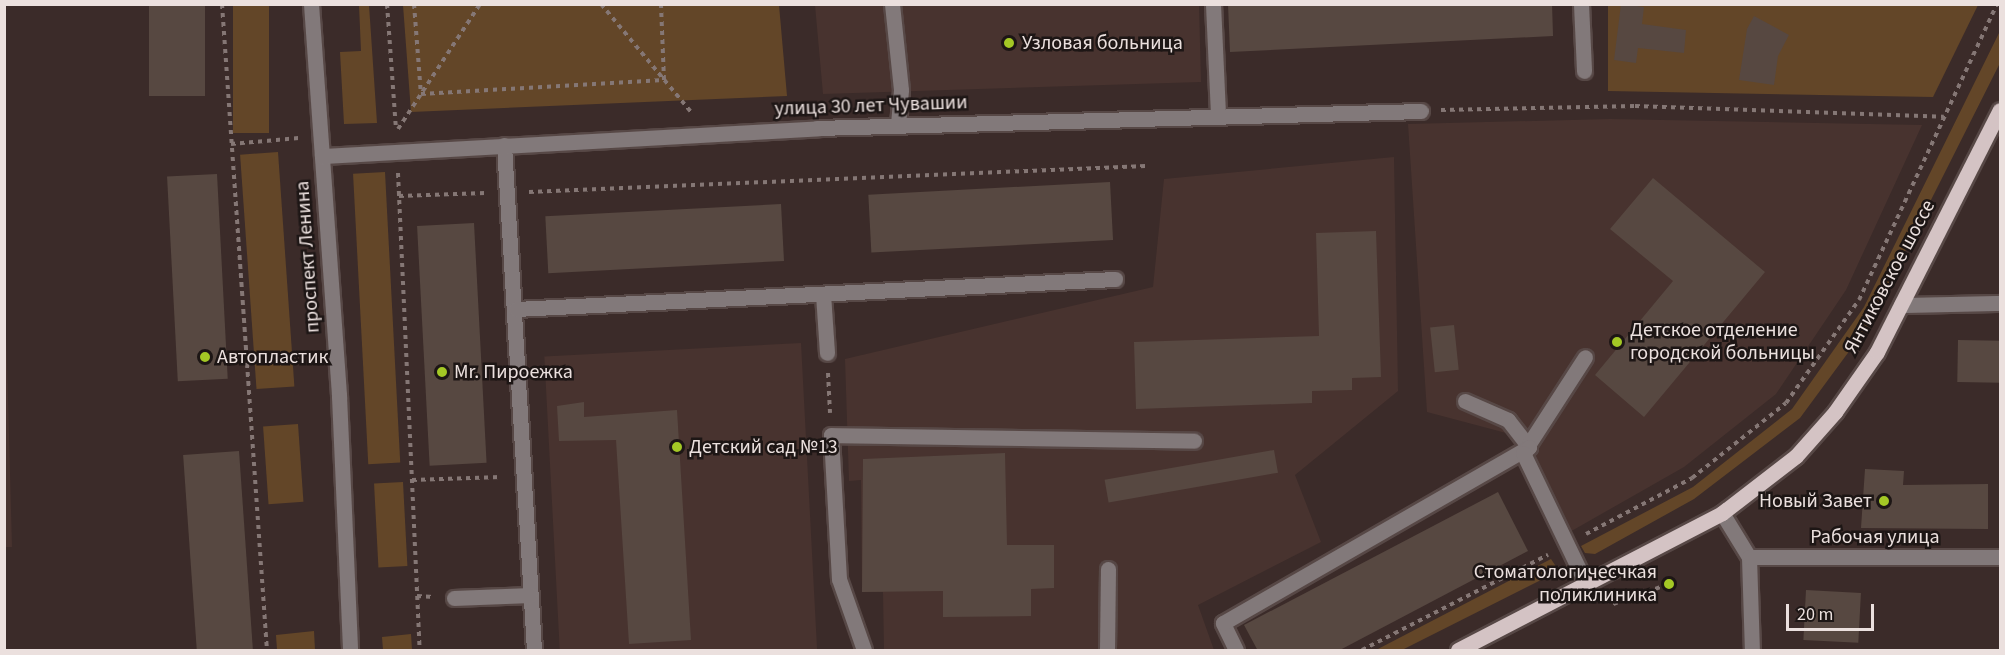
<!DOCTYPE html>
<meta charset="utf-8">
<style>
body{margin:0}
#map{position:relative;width:2005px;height:655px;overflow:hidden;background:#3b2b29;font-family:"Source Sans 3",sans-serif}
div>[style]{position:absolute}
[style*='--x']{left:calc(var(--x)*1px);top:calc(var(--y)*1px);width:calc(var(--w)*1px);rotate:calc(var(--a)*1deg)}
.built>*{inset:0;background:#48332f;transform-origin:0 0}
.green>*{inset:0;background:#634628;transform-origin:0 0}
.building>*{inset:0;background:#574841;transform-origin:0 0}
.path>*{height:4px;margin-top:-2px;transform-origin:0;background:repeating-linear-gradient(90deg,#857775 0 4.5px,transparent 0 9px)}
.roads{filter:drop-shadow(2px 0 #574846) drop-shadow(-2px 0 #574846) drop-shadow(0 2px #574846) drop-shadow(0 -2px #574846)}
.minor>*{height:15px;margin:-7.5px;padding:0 7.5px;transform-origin:7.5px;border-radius:7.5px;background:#82797a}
.major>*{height:15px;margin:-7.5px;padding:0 7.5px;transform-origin:7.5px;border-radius:7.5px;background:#d4c3c4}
.dots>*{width:16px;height:16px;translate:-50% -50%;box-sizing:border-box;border:3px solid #1d1615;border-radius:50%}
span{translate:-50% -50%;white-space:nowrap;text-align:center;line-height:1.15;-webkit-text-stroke:5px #1d1615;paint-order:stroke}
.poi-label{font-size:20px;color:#ebe0de}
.left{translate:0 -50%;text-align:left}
.right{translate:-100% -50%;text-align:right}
.street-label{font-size:20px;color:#ebe0de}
.frame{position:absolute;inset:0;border:6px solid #ebe0de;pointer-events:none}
.scale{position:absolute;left:1786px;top:604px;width:88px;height:27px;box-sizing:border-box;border:3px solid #ebe0de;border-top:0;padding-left:8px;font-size:18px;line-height:21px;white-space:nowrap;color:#ebe0de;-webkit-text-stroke:4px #1d1615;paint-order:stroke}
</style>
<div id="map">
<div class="built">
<div style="clip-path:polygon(815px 5px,1199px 5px,1201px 82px,823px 94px)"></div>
<div style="clip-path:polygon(1610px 119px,1922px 125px,1846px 290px,1776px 394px,1684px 467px,1568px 533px,1525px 438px,1427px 412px,1408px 124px)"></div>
<div style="clip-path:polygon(1394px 157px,1398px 391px,1295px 475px,1321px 542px,1198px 605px,1214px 650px,884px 650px,883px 592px,862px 592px,861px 480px,849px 481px,845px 359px,1153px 287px,1164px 179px)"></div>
<div style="clip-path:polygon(5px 300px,8px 397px,12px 547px,4px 547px)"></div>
<div style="left:801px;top:343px;width:307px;height:257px;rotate:87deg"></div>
</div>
<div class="green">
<div style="left:233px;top:5px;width:36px;height:128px"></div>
<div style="clip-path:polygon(359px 5px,369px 5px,377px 123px,344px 124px,340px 52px,361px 51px)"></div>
<div style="clip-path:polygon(403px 5px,779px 5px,787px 96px,411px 112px)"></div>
<div style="clip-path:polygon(1608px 5px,1978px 5px,1933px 97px,1608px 91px)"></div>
<div style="clip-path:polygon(2000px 31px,2000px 63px,1867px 327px,1800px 418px,1694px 499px,1595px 554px,1585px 553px,1581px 546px,1693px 487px,1792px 409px,1864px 307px)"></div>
<div style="left:278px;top:152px;width:235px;height:38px;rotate:86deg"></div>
<div style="left:385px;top:172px;width:291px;height:32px;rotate:87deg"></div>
<div style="left:298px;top:424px;width:78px;height:35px;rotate:86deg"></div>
<div style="left:403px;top:482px;width:84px;height:29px;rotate:87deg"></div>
<div style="clip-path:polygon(1551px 559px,1559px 571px,1402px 650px,1376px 650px)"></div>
<div style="clip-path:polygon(314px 631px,315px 650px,277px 650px,276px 635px)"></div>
<div style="clip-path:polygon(411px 634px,412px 650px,383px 650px,382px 637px)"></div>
</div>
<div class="building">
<div style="left:149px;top:4px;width:56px;height:92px"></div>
<div style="clip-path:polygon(1228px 4px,1552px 4px,1553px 36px,1230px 52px)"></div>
<div style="clip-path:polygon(1621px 4px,1644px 7px,1642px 24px,1686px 30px,1684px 53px,1638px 48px,1636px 63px,1614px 60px)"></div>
<div style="clip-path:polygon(1754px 16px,1789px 35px,1778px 56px,1774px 85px,1739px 80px,1747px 29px)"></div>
<div style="left:217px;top:174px;width:205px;height:50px;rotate:87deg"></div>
<div style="clip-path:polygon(1653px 178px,1765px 272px,1644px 417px,1595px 375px,1673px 281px,1610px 229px)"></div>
<div style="left:1110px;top:182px;width:58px;height:242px;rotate:87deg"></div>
<div style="left:781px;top:204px;width:57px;height:236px;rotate:87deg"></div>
<div style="left:474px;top:223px;width:240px;height:57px;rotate:87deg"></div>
<div style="clip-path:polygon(1376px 231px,1381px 377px,1352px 378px,1352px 390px,1312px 391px,1312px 403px,1136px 409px,1134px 342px,1319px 336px,1316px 233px)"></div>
<div style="left:1454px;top:325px;width:45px;height:24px;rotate:84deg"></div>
<div style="left:1958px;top:340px;width:43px;height:42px;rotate:1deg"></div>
<div style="clip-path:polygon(584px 402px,584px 417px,677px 410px,691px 640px,629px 644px,616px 440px,559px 441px,557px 406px)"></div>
<div style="left:1274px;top:450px;width:23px;height:172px;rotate:80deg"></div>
<div style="left:239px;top:451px;width:200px;height:56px;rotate:86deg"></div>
<div style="clip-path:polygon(1005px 453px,1007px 545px,1054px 545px,1054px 588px,1031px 589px,1031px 616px,943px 617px,943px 591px,862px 592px,863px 459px)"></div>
<div style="clip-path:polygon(1865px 469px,1904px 471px,1903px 485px,1988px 484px,1988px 529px,1861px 528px)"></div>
<div style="clip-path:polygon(1498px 492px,1528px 551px,1338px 651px,1258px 651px,1244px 625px)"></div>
<div style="left:1806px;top:590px;width:55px;height:50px;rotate:3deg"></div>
</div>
<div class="path">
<div style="--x:222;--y:4;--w:648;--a:86.02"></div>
<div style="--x:387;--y:4;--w:125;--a:85.9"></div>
<div style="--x:414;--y:4;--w:90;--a:85.6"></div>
<div style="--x:421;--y:94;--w:243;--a:-3.3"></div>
<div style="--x:664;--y:80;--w:76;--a:-92.3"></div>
<div style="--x:601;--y:4;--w:141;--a:50.2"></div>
<div style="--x:1441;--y:110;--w:194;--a:-1.2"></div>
<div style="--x:1635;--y:106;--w:309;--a:2"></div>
<div style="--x:398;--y:129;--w:149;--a:-56.7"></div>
<div style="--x:231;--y:144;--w:68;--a:-5"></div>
<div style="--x:398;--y:173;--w:478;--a:87.4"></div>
<div style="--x:529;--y:192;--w:617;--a:-2.42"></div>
<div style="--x:399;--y:196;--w:86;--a:-2"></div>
<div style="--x:828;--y:373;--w:40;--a:87.1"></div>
<div style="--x:412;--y:480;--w:89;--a:-1.9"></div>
<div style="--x:1586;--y:534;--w:120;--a:-27.8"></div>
<div style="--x:1692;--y:478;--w:120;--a:-38.6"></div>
<div style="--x:1786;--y:403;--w:126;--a:-54.7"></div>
<div style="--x:1859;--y:300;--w:327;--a:-65"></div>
<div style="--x:417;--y:596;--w:17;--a:3"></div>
<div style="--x:1608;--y:598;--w:8;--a:50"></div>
<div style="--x:1613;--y:604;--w:59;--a:-19.7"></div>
<div style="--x:1362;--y:650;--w:209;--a:-27.1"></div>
</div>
<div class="roads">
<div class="minor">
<div style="--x:311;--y:4;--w:393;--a:85.9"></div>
<div style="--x:339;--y:396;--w:254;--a:87.5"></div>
<div style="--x:892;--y:4;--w:86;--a:84"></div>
<div style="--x:901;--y:90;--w:36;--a:95"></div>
<div style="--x:1213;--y:4;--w:110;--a:87.4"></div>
<div style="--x:1581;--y:4;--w:67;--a:87.4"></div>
<div style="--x:504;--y:145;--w:506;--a:86.6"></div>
<div style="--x:322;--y:156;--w:496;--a:-3.2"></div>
<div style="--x:817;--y:128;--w:604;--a:-1.61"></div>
<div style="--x:823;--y:294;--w:59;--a:86.1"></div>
<div style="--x:1901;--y:305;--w:99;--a:-1.2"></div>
<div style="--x:516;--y:309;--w:600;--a:-2.87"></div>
<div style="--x:1465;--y:401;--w:47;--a:23.8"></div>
<div style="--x:1508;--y:420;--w:34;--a:52"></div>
<div style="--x:1523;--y:453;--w:114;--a:-57.1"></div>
<div style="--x:1722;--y:513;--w:52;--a:58.5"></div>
<div style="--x:1749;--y:557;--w:93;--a:88.2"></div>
<div style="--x:1749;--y:557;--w:251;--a:0"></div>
<div style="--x:454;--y:598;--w:76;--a:-2.3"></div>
<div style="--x:864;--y:650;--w:75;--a:-109.4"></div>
<div style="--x:839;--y:579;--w:144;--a:-93.2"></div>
<div style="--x:831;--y:435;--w:363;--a:0.9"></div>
<div style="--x:1107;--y:650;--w:81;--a:-89.3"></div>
<div style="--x:1236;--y:650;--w:30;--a:-116"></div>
<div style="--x:1223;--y:623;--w:353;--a:-29.9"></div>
<div style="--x:1529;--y:447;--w:8;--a:135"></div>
<div style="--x:1523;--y:453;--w:148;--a:64.3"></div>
</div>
<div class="major">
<div style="--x:1458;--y:650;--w:297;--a:-27.4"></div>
<div style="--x:1722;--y:513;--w:93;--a:-37.6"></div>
<div style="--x:1796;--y:456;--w:59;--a:-48.4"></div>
<div style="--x:1835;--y:412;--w:73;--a:-55"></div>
<div style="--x:1877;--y:352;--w:271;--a:-63.1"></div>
</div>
</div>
<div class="dots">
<div style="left:1009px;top:43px;background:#a4c825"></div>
<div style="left:1617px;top:342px;background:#a4c825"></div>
<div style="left:205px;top:357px;background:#a4c825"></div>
<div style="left:442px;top:372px;background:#a4c825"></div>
<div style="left:677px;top:447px;background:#a4c825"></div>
<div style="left:1884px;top:501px;background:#a4c825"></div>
<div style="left:1669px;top:584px;background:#a4c825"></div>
</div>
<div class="poi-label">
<span class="left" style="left:1022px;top:43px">Узловая больница</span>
<span class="left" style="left:1630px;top:342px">Детское отделение<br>городской больницы</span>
<span class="left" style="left:217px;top:357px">Автопластик</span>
<span class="left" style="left:454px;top:372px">Mr. Пироежка</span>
<span class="left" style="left:689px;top:447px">Детский сад №13</span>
<span class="right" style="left:1872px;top:501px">Новый Завет</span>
<span class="right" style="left:1657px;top:584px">Стоматологичесчкая<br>поликлиника</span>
</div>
<div class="street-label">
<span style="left:871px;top:106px;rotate:-2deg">улица 30 лет Чувашии</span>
<span style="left:308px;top:257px;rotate:-94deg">проспект Ленина</span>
<span style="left:1890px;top:277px;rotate:-62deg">Янтиковское шоссе</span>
<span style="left:1875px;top:537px">Рабочая улица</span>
</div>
<div class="frame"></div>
<div class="scale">20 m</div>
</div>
